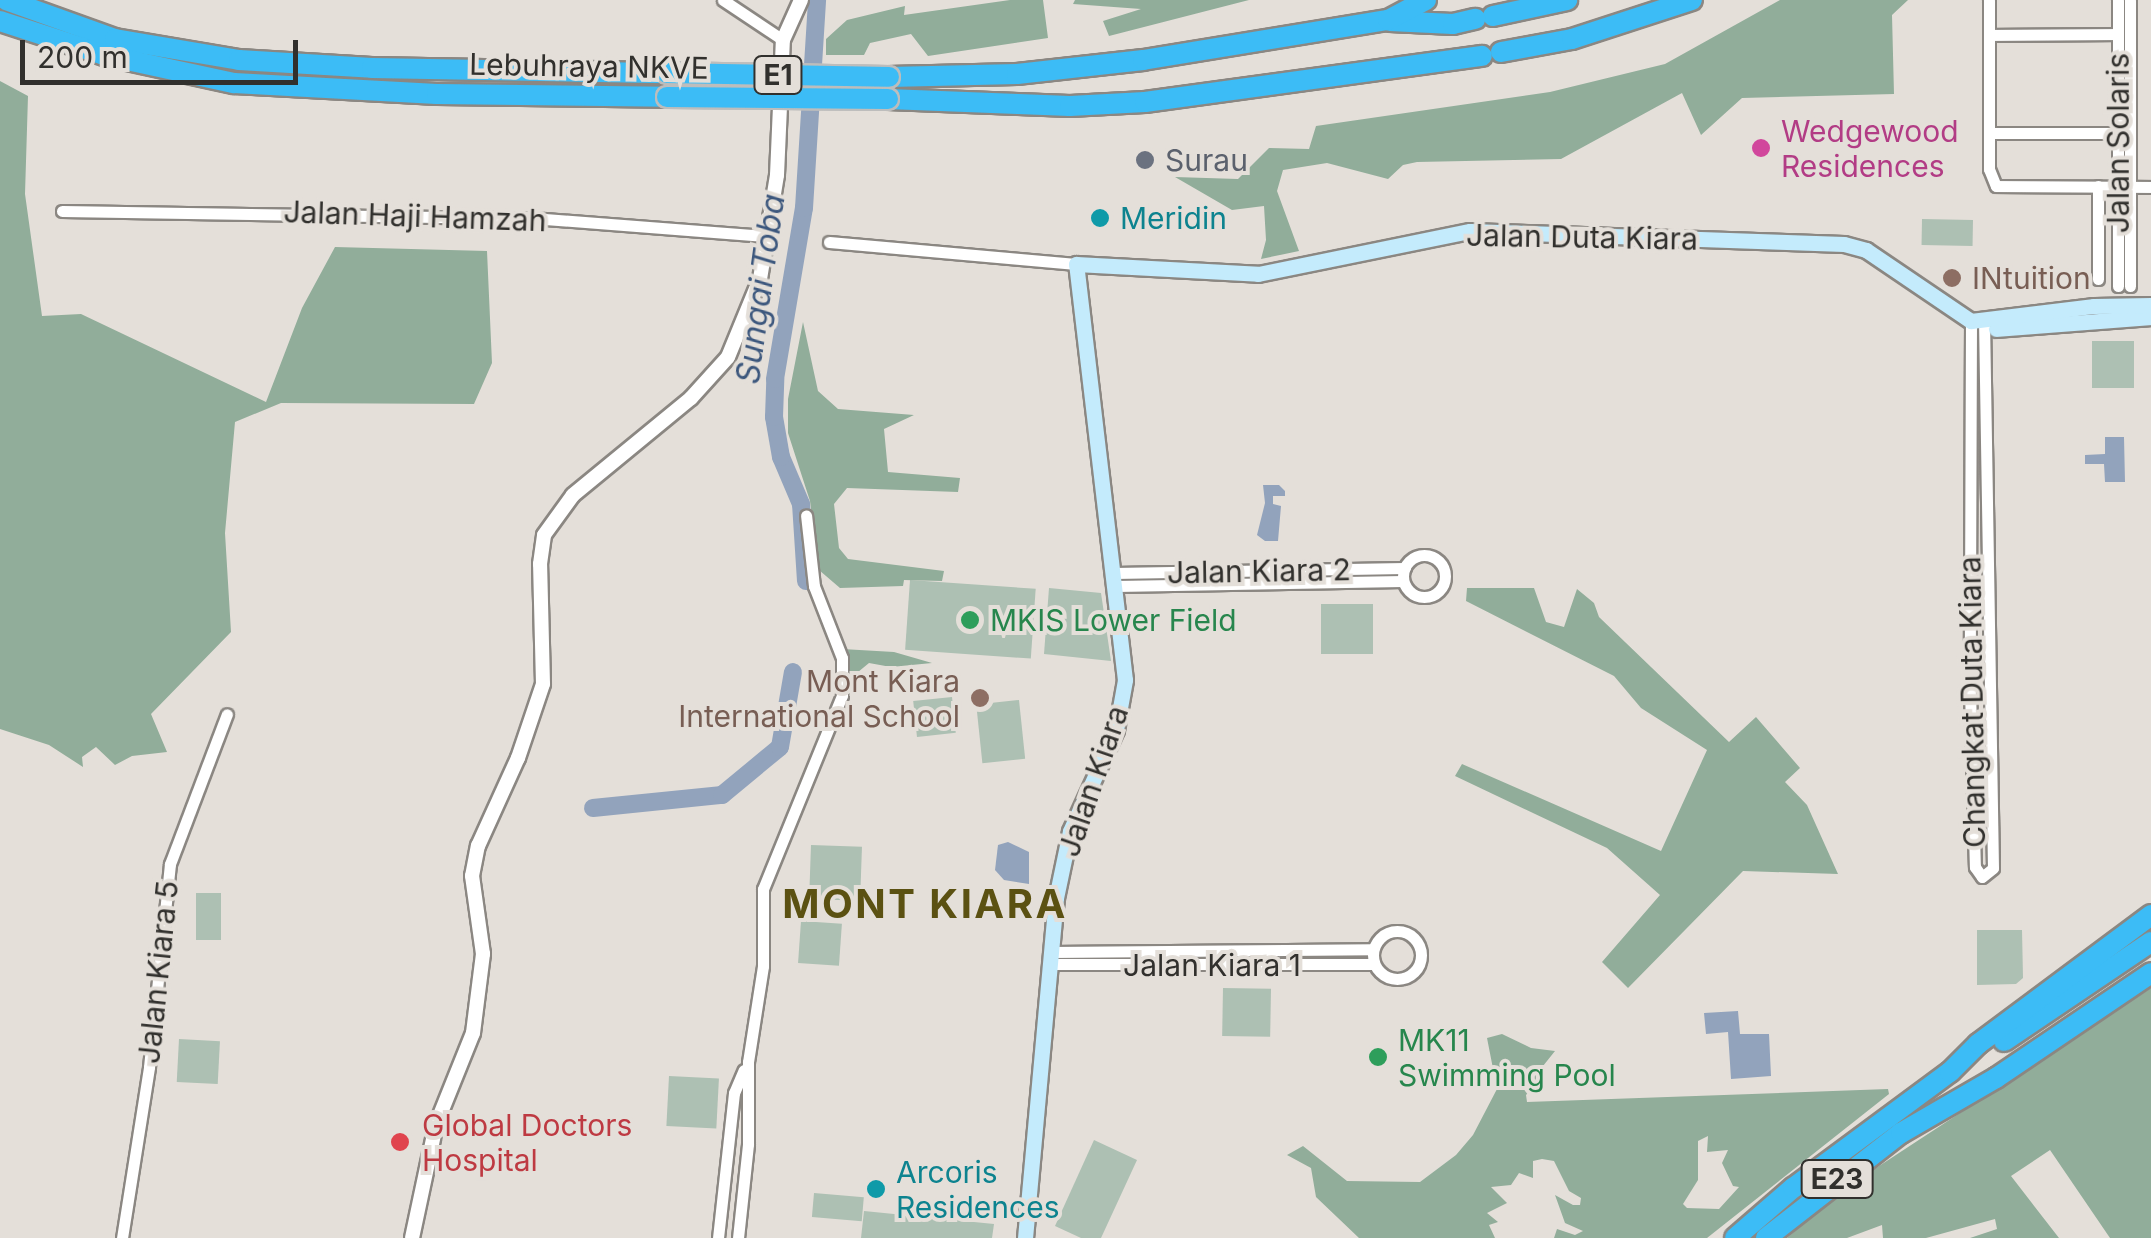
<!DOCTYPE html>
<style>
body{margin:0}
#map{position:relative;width:2151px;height:1238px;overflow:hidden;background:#e4dfd9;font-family:Inter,sans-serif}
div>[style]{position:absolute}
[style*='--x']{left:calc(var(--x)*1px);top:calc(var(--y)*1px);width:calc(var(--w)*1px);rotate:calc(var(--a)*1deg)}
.green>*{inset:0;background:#adc0b3;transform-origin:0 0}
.forest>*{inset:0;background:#91ad9a}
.water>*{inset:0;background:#92a3bc}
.river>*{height:18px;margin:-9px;padding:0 9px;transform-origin:9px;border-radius:9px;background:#92a3bc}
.roads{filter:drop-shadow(2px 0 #8b8782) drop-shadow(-2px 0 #8b8782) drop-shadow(0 2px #8b8782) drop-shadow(0 -2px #8b8782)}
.minor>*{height:11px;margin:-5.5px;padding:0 5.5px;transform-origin:5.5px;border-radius:5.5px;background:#fff}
.minor>.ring{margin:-5.5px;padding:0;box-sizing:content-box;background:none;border:11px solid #fff;border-radius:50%}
.tertiary>*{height:14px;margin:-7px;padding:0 7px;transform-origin:7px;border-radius:7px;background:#fff}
.secondary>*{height:15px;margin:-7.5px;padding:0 7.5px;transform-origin:7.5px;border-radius:7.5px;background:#c4ebfc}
.motorway>*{height:20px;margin:-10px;padding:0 10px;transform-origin:10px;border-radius:10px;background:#3cbcf6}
.bridges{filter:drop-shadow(2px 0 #bdbdbc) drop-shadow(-2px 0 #bdbdbc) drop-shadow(0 2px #bdbdbc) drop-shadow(0 -2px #bdbdbc)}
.motorway-bridge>*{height:20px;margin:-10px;padding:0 10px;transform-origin:10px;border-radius:10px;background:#3cbcf6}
.dots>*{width:28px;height:28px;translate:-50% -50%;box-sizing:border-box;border:5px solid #e4dfd9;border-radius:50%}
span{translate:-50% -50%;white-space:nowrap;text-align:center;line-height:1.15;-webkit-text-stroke:8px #e4dfd9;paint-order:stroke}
.shield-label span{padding:2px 8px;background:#e4dfd9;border:2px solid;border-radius:8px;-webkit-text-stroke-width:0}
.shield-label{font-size:28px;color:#31302d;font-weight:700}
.street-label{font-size:30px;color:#31302d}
.hotel-label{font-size:30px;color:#b23c85}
.left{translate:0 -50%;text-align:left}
.worship-label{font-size:30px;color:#5b616d}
.culture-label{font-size:30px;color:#0d838f}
.education-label{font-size:30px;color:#785e54}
.right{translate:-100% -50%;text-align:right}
.leisure-label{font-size:30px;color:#27864d}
.health-label{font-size:30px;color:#be3a42}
.water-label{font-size:32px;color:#3c577d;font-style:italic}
.district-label{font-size:40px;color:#5b5112;font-weight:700;letter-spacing:2.5px}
.scale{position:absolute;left:20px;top:40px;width:278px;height:45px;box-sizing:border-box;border:5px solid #31302d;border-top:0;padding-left:12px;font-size:30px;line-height:35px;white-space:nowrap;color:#31302d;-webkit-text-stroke:8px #e4dfd9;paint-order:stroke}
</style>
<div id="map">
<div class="green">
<div style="left:1922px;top:219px;width:51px;height:26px;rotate:1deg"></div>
<div style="left:2092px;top:341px;width:42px;height:47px"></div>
<div style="left:910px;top:580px;width:126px;height:70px;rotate:4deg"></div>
<div style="clip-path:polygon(1049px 588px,1101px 593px,1111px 661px,1044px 654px)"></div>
<div style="left:1321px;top:604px;width:52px;height:50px"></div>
<div style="left:952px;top:697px;width:36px;height:39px;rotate:84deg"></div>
<div style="left:1019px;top:700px;width:59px;height:43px;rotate:84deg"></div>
<div style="left:811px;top:845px;width:51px;height:54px;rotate:2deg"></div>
<div style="left:196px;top:893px;width:25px;height:47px"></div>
<div style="left:801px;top:921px;width:41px;height:42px;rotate:4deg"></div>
<div style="clip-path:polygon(1977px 930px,2022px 930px,2023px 978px,2016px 984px,1977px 985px)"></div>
<div style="left:1223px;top:988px;width:48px;height:48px;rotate:1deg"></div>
<div style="left:179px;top:1039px;width:41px;height:43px;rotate:3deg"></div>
<div style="left:669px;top:1076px;width:50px;height:50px;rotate:3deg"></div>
<div style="clip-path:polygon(1094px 1140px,1137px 1160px,1101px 1238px,1081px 1238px,1055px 1226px)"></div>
<div style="left:814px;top:1193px;width:50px;height:24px;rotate:5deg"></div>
<div style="clip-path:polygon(864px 1211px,994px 1224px,992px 1238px,861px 1238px)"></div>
</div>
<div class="forest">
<div style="clip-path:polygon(1010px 0,1043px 0,1048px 38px,928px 56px,911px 34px,870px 43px,864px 55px,826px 55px,826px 39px,847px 20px,905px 6px,904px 15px)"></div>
<div style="clip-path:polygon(1075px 0,1249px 0,1109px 36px,1103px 21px,1141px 9px,1073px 4px)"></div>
<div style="clip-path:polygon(1780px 0,1908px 0,1892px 15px,1894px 94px,1742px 98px,1701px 135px,1682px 93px,1561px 159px,1417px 162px,1403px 165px,1388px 179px,1327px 163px,1283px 170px,1277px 191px,1299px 251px,1261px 259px,1266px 240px,1264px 206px,1232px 210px,1175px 177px,1238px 179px,1269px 148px,1309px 149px,1316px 126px,1550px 92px,1665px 64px)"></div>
<div style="clip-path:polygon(0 81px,28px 96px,25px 194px,42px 316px,81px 314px,266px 402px,302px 308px,335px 247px,487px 251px,492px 363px,474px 404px,281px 403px,235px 422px,225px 533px,231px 632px,151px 714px,167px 752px,132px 756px,115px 765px,96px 747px,82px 757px,83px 767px,49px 745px,0 729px)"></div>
<div style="clip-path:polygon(803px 322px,818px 391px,838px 409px,914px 415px,884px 429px,888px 472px,960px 478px,958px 492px,847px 488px,834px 504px,839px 548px,848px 559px,944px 571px,942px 581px,904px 580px,903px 586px,840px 588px,819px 570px,810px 501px,788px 433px,788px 399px)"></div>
<div style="clip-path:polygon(1467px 588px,1534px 588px,1546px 622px,1564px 627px,1577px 589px,1594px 603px,1599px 617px,1729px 742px,1756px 717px,1800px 768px,1785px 782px,1807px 805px,1838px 874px,1743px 871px,1628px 988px,1602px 962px,1660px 895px,1607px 848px,1455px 776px,1462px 764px,1661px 851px,1707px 750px,1641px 708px,1614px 676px,1466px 601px)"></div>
<div style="clip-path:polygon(842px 649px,894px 652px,932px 663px,891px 667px,869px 663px,852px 677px)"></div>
<div style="clip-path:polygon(2151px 988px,2151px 1238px,2110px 1238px,2050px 1150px,2011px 1176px,2059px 1238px,1970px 1238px,1997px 1229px,1995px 1219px,1926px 1238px,1883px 1238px,1882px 1225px,1847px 1238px,1787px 1238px,1844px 1189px)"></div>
<div style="clip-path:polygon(evenodd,1502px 1034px,1531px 1048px,1555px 1051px,1539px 1071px,1539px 1081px,1526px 1095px,1527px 1102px,1888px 1089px,1889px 1094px,1707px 1238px,1554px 1238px,1557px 1229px,1575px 1235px,1583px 1231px,1565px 1223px,1555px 1195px,1573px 1205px,1580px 1205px,1581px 1198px,1569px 1191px,1554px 1161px,1542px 1159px,1533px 1161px,1533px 1178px,1519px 1173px,1511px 1185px,1491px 1187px,1507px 1203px,1487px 1213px,1498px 1222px,1489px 1225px,1495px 1238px,1359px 1238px,1316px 1197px,1311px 1168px,1287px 1155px,1303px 1146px,1347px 1181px,1420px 1182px,1456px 1155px,1473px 1135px,1497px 1089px,1487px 1038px,1502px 1034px,1708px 1136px,1707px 1152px,1728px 1150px,1722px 1163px,1733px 1186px,1739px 1187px,1719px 1209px,1687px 1208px,1683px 1204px,1698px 1180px,1698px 1141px,1708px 1136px)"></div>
</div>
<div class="water">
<div style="clip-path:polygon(2105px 437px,2124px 437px,2125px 482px,2105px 482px,2104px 464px,2085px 464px,2085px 455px,2105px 454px)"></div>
<div style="clip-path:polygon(1263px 485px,1279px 485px,1285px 491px,1285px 496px,1273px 496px,1273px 504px,1281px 506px,1278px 541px,1265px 541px,1257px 535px,1265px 503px)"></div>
<div style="clip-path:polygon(1008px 842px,1029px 852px,1029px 884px,1004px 880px,995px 870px,998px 845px)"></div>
<div style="clip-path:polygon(1738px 1011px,1740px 1034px,1769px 1034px,1771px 1076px,1731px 1079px,1728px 1032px,1706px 1034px,1704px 1013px)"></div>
</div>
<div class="river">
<div style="--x:806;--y:581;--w:77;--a:-93.7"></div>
<div style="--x:801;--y:504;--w:51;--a:-113.1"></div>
<div style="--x:781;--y:457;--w:41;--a:-99.9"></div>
<div style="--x:774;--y:417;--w:38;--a:-88"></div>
<div style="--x:775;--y:379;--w:173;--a:-80.4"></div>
<div style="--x:804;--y:208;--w:208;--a:-86.4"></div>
<div style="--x:593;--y:808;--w:130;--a:-5.8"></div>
<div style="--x:722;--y:795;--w:75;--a:-39.6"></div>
<div style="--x:780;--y:747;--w:76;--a:-80.2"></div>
</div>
<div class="roads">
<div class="minor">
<div style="--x:723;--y:0;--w:72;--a:33.7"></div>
<div style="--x:1989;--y:0;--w:169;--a:90"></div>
<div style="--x:1989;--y:169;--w:18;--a:68"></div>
<div style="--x:1996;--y:186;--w:155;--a:0.4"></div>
<div style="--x:2118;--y:0;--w:286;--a:90"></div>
<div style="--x:2130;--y:0;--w:286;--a:90"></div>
<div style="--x:1989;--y:35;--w:129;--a:-0.4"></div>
<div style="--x:1989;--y:133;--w:129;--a:0"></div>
<div style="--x:2098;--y:186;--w:93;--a:90"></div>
<div style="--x:62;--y:211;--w:470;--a:0.9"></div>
<div style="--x:532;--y:218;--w:237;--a:4.4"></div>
<div style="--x:829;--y:242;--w:248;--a:5.1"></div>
<div style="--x:1971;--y:321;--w:370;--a:90.2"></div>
<div style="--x:1970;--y:691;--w:176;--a:88.4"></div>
<div style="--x:1975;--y:867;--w:12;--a:55"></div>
<div style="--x:1982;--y:877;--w:14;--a:-39"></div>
<div style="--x:1993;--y:868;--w:547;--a:-90.94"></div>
<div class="ring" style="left:1403px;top:555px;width:31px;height:31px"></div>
<div style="--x:1114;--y:573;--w:291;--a:-1"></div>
<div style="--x:1116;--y:586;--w:287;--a:-1"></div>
<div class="ring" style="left:1373px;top:931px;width:37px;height:37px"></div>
<div style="--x:1051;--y:952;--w:322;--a:-0.5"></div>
<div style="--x:1051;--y:964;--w:323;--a:0"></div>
<div style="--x:122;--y:1238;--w:173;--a:-81"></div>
<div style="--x:149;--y:1067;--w:204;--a:-84.1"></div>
<div style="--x:170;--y:864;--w:160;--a:-69.2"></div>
<div style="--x:718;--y:1238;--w:146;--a:-83.7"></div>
<div style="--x:734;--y:1093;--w:25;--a:-67"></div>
<div style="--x:738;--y:1238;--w:95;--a:-83.9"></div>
<div style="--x:748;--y:1144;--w:82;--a:-90"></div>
<div style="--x:748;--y:1062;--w:97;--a:-81.1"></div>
<div style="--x:763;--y:966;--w:77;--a:-90"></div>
<div style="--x:763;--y:889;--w:209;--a:-67.8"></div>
<div style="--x:842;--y:695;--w:37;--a:-90"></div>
<div style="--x:842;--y:658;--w:77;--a:-111.3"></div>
<div style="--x:814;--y:586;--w:71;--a:-96.4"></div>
</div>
<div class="tertiary">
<div style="--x:412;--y:1238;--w:116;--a:-78"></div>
<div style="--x:436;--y:1125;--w:99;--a:-68.1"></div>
<div style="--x:473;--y:1033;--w:80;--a:-82.8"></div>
<div style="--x:483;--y:954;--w:79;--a:-98"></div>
<div style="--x:472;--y:876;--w:31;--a:-79"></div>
<div style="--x:478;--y:846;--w:97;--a:-65.6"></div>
<div style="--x:518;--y:758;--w:78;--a:-71.3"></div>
<div style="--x:543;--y:684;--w:120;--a:-91.4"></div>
<div style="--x:540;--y:564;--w:29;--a:-82"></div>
<div style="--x:544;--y:535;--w:49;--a:-54.1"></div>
<div style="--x:573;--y:495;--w:153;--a:-39.4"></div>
<div style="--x:691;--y:398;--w:55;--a:-47.9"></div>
<div style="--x:728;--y:357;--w:84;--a:-67.7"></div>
<div style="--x:760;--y:279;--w:105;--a:-80.7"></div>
<div style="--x:777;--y:175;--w:135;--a:-87.5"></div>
<div style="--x:783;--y:40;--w:44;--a:-65.8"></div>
</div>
<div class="secondary">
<div style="--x:1996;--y:329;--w:155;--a:-4.4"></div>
<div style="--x:1025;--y:1238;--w:341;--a:-84.8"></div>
<div style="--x:1056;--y:898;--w:68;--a:-78.2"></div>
<div style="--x:1070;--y:831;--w:111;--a:-65.5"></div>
<div style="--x:1116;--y:730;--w:51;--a:-79.8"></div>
<div style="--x:1125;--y:680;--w:419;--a:-96.7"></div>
<div style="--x:1076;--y:264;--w:182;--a:3.1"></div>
<div style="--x:1258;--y:274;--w:216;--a:-11.5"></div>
<div style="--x:1470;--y:231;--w:374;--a:2"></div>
<div style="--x:1844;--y:244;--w:23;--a:15"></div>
<div style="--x:1866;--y:250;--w:127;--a:34.1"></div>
<div style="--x:1971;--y:321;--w:124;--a:-7"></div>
<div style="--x:2094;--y:306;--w:57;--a:-1"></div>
</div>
<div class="motorway">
<div style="--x:6;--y:0;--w:116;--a:19.7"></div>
<div style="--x:115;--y:39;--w:126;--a:9.6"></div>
<div style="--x:239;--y:60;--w:133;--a:3.4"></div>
<div style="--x:372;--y:68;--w:295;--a:1"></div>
<div style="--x:1493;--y:16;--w:76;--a:-12.2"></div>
<div style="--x:0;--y:21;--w:109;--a:18.1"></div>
<div style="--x:104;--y:55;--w:133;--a:12.2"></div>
<div style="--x:234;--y:83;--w:203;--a:3.1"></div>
<div style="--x:437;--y:94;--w:230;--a:0.7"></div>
<div style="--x:1390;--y:21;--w:63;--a:2.7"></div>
<div style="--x:1453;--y:24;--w:23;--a:-13"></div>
<div style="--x:1501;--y:52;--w:72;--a:-10.4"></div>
<div style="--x:1572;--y:39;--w:126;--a:-18"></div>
<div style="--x:889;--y:77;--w:128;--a:-1.3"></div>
<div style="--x:1017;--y:74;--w:127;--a:-6.3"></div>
<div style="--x:1143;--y:60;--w:248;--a:-9.3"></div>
<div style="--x:1388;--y:20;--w:43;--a:-27.8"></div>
<div style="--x:888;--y:99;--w:182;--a:2.2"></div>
<div style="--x:1070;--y:106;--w:75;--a:-3.1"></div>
<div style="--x:1145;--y:102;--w:340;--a:-7.8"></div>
<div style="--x:2004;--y:1041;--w:177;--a:-34"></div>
<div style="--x:1735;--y:1238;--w:77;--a:-40.8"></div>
<div style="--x:1793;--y:1188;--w:195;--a:-36.5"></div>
<div style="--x:1950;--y:1072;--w:40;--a:-45"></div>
<div style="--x:1978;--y:1044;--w:216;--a:-36.7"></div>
<div style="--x:1766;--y:1238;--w:171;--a:-37.9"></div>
<div style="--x:1901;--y:1133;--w:110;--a:-30.1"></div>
<div style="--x:1996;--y:1078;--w:187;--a:-34.1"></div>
</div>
</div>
<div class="bridges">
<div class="motorway-bridge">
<div style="--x:667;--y:73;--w:222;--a:1"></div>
<div style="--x:667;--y:97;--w:221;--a:0.5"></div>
</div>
</div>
<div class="dots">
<div style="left:1761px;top:148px;background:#d1479c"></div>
<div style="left:1145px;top:160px;background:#6b7280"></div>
<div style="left:1100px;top:218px;background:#0f9aa8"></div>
<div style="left:1952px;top:278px;background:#8d6e63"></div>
<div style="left:970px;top:620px;background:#2e9e5b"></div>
<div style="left:980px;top:698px;background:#8d6e63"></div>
<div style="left:1378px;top:1057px;background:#2e9e5b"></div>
<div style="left:400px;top:1142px;background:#e0444e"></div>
<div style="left:876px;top:1189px;background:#0f9aa8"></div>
</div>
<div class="shield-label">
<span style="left:778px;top:75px">E1</span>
<span style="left:1837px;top:1179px">E23</span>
</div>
<div class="street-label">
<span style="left:589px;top:66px;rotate:1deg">Lebuhraya NKVE</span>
<span style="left:2118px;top:143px;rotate:-90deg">Jalan Solaris</span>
<span style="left:415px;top:216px;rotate:2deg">Jalan Haji Hamzah</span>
<span style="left:1582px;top:237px;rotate:1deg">Jalan Duta Kiara</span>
<span style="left:1259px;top:571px;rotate:-1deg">Jalan Kiara 2</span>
<span style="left:1972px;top:702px;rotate:-91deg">Changkat Duta Kiara</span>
<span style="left:1093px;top:781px;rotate:-71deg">Jalan Kiara</span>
<span style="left:1212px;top:965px">Jalan Kiara 1</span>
<span style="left:158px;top:972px;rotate:-84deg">Jalan Kiara 5</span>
</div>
<div class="hotel-label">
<span class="left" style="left:1781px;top:148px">Wedgewood<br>Residences</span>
</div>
<div class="worship-label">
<span class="left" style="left:1165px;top:160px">Surau</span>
</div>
<div class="culture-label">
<span class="left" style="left:1120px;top:218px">Meridin</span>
<span class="left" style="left:896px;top:1189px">Arcoris<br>Residences</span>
</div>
<div class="education-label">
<span class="left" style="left:1972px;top:278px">INtuition</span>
<span class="right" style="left:960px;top:698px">Mont Kiara<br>International School</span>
</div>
<div class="leisure-label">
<span class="left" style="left:990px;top:620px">MKIS Lower Field</span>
<span class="left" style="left:1398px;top:1057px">MK11<br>Swimming Pool</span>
</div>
<div class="health-label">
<span class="left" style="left:422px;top:1142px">Global Doctors<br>Hospital</span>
</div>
<div class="water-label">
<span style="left:761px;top:289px;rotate:-82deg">Sungai Toba</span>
</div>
<div class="district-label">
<span style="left:925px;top:904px">MONT KIARA</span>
</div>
<div class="scale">200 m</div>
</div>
